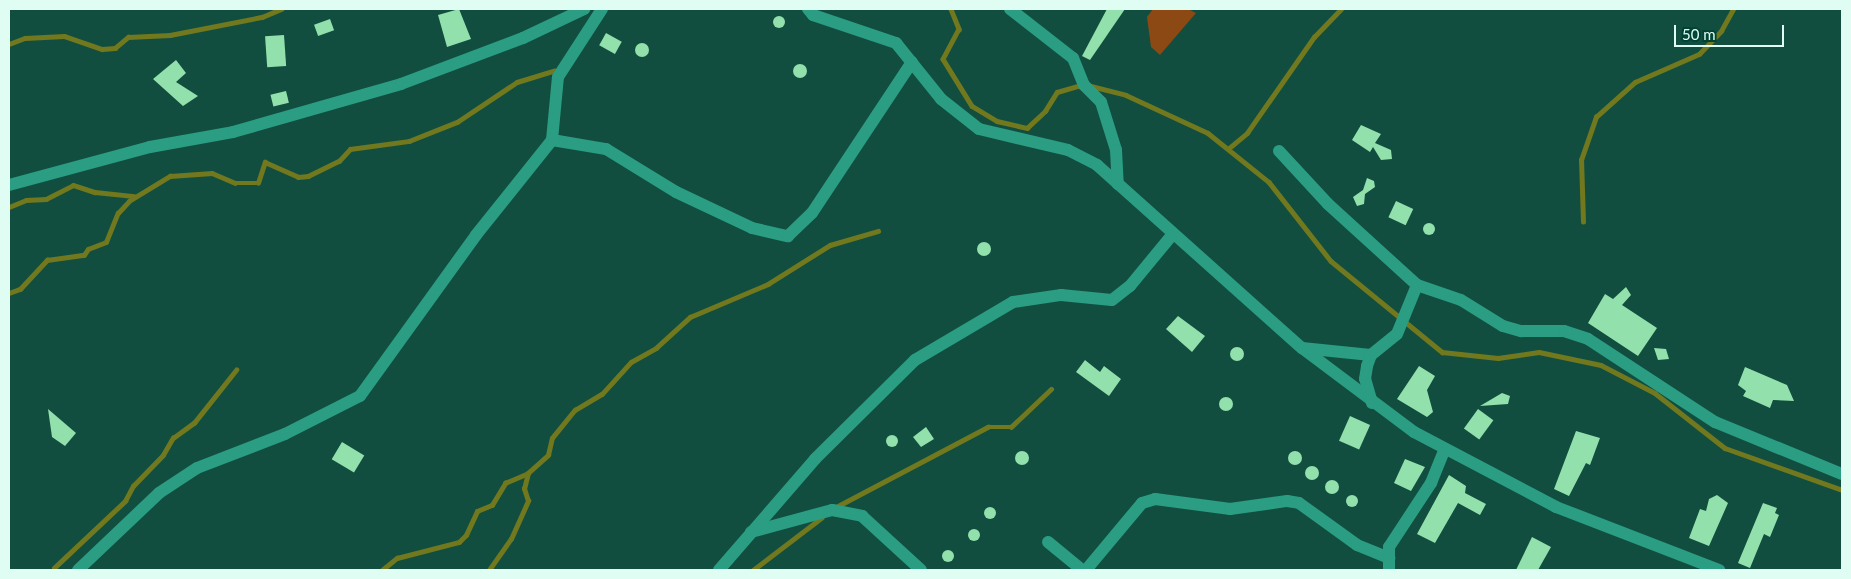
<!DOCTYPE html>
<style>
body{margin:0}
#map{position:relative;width:1851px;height:579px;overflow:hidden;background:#114e40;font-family:Lato,sans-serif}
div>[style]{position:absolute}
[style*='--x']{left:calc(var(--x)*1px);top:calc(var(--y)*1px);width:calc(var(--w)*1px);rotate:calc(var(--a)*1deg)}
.green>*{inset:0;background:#8c4913}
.stream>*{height:4.5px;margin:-2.25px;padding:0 2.25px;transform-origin:2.25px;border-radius:2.25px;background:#71781e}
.building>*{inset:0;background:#92e0ab;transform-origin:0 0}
.round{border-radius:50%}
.minor>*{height:12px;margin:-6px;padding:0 6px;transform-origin:6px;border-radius:6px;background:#2a9d83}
span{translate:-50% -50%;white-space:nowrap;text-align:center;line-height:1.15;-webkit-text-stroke:5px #014335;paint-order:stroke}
.frame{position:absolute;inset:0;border:10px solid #e0fdf3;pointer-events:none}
.scale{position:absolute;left:1674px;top:25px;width:110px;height:22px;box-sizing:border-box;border:2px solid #e0fdf3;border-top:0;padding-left:6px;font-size:15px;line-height:18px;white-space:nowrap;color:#e0fdf3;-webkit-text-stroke:4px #014335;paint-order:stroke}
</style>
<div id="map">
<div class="green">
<div style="clip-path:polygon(1153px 9px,1188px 9px,1196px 13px,1160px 55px,1151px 47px,1147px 17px)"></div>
</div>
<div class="stream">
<div style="--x:951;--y:9;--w:22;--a:68"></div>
<div style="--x:959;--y:29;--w:34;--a:118"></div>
<div style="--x:943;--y:59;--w:55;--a:58.3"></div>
<div style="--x:972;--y:106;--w:29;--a:31"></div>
<div style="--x:997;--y:121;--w:31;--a:13"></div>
<div style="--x:1027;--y:128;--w:25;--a:-43"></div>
<div style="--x:1045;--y:111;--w:22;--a:-58"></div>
<div style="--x:1057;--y:92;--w:25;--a:-16"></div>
<div style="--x:9;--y:44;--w:17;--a:-21"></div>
<div style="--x:25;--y:38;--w:39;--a:-3"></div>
<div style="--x:64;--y:36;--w:40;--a:18.9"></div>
<div style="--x:102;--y:49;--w:13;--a:-4"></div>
<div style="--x:115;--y:48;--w:17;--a:-40"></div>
<div style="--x:128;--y:37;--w:42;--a:-2.7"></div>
<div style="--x:170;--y:35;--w:94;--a:-11.1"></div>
<div style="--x:262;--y:17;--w:21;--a:-23"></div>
<div style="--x:1091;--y:86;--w:36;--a:14"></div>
<div style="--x:1126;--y:95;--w:90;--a:24.9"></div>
<div style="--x:1208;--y:133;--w:78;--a:38.8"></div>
<div style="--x:1269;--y:182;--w:100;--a:51.9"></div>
<div style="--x:1331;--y:261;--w:144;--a:39.3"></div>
<div style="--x:1442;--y:352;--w:56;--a:6.1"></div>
<div style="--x:1498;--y:358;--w:41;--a:-8.3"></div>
<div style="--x:1539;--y:352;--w:63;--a:11.8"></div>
<div style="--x:1601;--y:365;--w:61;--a:27.4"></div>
<div style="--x:1655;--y:393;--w:89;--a:38.2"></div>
<div style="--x:1725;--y:448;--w:124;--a:19.7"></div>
<div style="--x:1228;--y:149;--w:25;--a:-40"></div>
<div style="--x:1247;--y:133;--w:117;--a:-55.1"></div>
<div style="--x:1314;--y:37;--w:39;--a:-46"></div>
<div style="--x:9;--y:207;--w:18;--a:-22"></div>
<div style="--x:26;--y:200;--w:20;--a:-3"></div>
<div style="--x:46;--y:199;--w:30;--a:-27"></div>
<div style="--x:73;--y:185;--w:23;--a:18"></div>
<div style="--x:95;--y:192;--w:39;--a:6"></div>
<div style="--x:1583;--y:222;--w:62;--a:-91.8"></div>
<div style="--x:1581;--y:160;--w:46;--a:-70.8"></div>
<div style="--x:1596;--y:117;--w:52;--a:-41.9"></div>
<div style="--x:1635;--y:82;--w:70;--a:-23.6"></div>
<div style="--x:1699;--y:54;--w:32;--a:-46"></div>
<div style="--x:1721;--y:31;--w:25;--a:-61"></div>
<div style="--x:9;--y:293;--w:12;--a:-20"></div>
<div style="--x:20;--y:289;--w:40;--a:-47"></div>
<div style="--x:47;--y:260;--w:37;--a:-8"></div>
<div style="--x:84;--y:255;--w:7;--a:-56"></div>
<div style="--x:88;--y:249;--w:19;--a:-21"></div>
<div style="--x:106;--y:242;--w:31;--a:-68"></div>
<div style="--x:118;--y:213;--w:16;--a:-47"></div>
<div style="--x:129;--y:201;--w:48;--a:-31.4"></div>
<div style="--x:170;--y:176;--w:42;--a:-4.1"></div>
<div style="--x:212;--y:173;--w:25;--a:23"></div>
<div style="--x:235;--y:183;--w:23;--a:0"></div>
<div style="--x:258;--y:183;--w:22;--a:-72"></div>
<div style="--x:265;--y:162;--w:36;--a:24"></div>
<div style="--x:298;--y:177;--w:10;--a:-6"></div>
<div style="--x:308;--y:176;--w:34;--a:-26"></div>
<div style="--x:339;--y:161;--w:16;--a:-47"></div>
<div style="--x:350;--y:149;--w:60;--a:-7.7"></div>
<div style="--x:409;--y:141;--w:52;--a:-21.6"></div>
<div style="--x:457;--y:122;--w:72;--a:-33.7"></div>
<div style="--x:517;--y:82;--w:39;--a:-17"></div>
<div style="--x:836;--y:507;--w:172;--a:-27.8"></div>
<div style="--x:988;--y:427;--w:23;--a:0"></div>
<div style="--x:1011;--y:427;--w:55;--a:-43.5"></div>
<div style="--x:54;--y:568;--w:98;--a:-43.3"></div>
<div style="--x:125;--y:501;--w:17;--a:-62"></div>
<div style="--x:133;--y:486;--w:43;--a:-45.9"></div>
<div style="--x:163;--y:455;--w:20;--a:-60"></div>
<div style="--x:173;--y:438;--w:26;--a:-36"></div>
<div style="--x:194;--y:423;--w:68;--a:-51.6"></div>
<div style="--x:382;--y:570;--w:19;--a:-39"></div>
<div style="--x:397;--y:558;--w:64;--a:-14.5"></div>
<div style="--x:459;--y:542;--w:10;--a:-45"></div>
<div style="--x:466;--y:535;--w:26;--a:-65"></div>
<div style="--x:477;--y:511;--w:16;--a:-22"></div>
<div style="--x:492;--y:505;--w:26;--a:-59"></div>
<div style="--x:505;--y:483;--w:25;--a:-23"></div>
<div style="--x:489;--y:570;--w:38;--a:-55"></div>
<div style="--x:511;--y:539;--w:42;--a:-65.9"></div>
<div style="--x:528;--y:501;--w:13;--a:-108"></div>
<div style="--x:524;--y:489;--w:16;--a:-76"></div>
<div style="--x:528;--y:473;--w:27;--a:-42"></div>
<div style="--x:548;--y:455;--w:17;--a:-77"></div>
<div style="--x:552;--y:438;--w:36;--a:-51"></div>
<div style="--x:575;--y:410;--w:31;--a:-31"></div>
<div style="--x:602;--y:394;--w:43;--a:-47.8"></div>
<div style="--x:631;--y:362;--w:29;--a:-29"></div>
<div style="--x:656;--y:348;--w:46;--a:-42.4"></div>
<div style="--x:690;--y:317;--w:85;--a:-22.9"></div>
<div style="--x:768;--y:284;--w:73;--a:-32.2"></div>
<div style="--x:830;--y:245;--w:50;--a:-16.3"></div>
<div style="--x:753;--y:570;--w:86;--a:-37.4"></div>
</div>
<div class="building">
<div style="clip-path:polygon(459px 9px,471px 39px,447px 47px,438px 15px)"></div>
<div style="clip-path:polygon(1107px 9px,1125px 9px,1090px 60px,1082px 56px)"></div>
<div class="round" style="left:773px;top:16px;width:12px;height:12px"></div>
<div style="left:330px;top:19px;width:12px;height:17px;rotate:70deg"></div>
<div style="left:606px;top:33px;width:18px;height:14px;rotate:29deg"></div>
<div style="left:284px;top:35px;width:31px;height:19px;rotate:86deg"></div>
<div class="round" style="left:635px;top:43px;width:14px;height:14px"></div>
<div style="clip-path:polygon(176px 60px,186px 73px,176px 82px,198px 96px,183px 106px,153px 79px)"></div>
<div class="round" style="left:793px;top:64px;width:14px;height:14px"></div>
<div style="left:286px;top:91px;width:12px;height:16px;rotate:76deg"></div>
<div style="clip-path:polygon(1361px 125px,1381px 134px,1375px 143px,1391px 150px,1392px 159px,1381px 160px,1373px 147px,1370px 152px,1352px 140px)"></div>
<div style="clip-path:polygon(1367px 178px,1374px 181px,1375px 187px,1365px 194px,1364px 204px,1357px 206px,1353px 197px,1363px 190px)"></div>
<div style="left:1396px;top:201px;width:19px;height:18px;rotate:25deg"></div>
<div class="round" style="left:1423px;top:223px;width:12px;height:12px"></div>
<div class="round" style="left:977px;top:242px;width:14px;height:14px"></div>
<div style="clip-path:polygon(1626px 287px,1631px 295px,1622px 305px,1657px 328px,1638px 356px,1588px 323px,1605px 294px,1613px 299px)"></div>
<div style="clip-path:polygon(1178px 316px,1205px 336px,1192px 352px,1166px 329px)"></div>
<div class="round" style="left:1230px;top:347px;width:14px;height:14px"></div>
<div style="clip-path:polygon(1654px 348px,1666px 349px,1669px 359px,1658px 360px)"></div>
<div style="clip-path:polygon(1085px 360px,1100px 372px,1104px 366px,1121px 379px,1109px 396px,1076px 372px)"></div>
<div style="clip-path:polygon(1419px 366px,1435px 376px,1427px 390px,1433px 412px,1427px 417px,1397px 399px)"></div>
<div style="clip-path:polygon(1745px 367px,1787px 385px,1794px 401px,1773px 400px,1770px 408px,1743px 396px,1746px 391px,1738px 385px)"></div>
<div style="clip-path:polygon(1502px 393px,1510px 396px,1508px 404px,1480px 406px)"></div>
<div class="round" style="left:1219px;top:397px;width:14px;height:14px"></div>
<div style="clip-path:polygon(48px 409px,76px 433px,65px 446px,52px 437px)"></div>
<div style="left:1478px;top:409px;width:19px;height:24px;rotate:36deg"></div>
<div style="left:1350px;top:416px;width:22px;height:27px;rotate:24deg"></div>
<div style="clip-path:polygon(926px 427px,934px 439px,921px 447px,913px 437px)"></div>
<div style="clip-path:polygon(1576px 431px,1600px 438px,1590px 465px,1586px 463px,1569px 496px,1554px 489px)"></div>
<div class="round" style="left:886px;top:435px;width:12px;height:12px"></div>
<div style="left:342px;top:442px;width:26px;height:20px;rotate:31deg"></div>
<div class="round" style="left:1288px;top:451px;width:14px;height:14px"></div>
<div class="round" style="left:1015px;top:451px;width:14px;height:14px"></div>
<div style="clip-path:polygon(1405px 459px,1425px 467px,1411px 491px,1394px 483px)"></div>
<div class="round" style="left:1305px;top:466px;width:14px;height:14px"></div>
<div style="clip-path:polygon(1449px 475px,1466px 486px,1465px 493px,1486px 504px,1480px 515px,1458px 503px,1435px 543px,1417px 534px)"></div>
<div class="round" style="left:1325px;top:480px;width:14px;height:14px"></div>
<div class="round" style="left:1346px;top:495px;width:12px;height:12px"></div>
<div style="clip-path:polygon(1717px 495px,1728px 503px,1709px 546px,1689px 538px,1700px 509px,1706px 511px,1709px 499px)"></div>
<div style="clip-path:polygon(1763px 503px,1777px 508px,1775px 513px,1779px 515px,1770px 537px,1764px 534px,1750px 568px,1738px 563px)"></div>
<div class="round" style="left:984px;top:507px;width:12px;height:12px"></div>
<div class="round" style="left:968px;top:529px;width:12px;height:12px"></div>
<div style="clip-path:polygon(1532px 537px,1551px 547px,1538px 570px,1516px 570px)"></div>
<div class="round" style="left:942px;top:550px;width:12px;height:12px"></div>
</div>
<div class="minor">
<div style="--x:808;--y:9;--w:8;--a:50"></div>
<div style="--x:813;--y:15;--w:88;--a:18.6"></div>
<div style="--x:896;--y:43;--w:72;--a:51.2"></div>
<div style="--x:941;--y:99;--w:48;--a:38.3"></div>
<div style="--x:979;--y:129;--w:91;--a:13.3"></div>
<div style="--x:1068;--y:150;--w:33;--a:27"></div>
<div style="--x:1097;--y:165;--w:275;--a:41.8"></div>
<div style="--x:1302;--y:348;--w:140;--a:36.9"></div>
<div style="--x:1414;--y:432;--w:161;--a:27.8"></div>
<div style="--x:1556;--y:507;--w:175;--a:21.1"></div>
<div style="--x:1010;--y:9;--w:80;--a:37.9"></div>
<div style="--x:1073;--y:58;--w:29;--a:68"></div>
<div style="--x:1084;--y:85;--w:24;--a:45"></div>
<div style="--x:1101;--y:102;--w:50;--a:72.6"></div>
<div style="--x:1116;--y:150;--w:34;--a:87"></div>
<div style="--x:552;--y:140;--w:55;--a:9.5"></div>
<div style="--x:606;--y:149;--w:82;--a:31.6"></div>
<div style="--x:676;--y:192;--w:84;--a:25.3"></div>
<div style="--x:752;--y:228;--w:37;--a:13"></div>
<div style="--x:788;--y:236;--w:33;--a:-44"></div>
<div style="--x:812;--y:213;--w:181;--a:-56.5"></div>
<div style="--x:1279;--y:151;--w:72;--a:47.2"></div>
<div style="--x:1328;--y:204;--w:120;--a:42.3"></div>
<div style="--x:1417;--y:285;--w:46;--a:18.8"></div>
<div style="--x:1461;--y:300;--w:49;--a:31.8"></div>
<div style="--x:1503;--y:326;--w:19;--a:16"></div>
<div style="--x:1521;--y:331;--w:43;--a:0"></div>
<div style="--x:1564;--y:331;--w:25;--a:18"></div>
<div style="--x:1588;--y:339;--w:152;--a:33.2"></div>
<div style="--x:1715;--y:422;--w:137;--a:22.3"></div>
<div style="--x:9;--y:185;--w:146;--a:-15.1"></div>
<div style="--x:150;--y:147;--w:84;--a:-10.2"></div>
<div style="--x:233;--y:132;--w:175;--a:-15.9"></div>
<div style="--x:401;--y:84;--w:130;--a:-20.7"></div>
<div style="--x:523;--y:38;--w:68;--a:-25.4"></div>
<div style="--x:1302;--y:348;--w:69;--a:5.8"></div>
<div style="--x:1372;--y:403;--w:25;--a:-106"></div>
<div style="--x:1365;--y:379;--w:13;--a:-81"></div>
<div style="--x:1367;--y:366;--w:12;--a:-70"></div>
<div style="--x:1371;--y:355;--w:33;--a:-39"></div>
<div style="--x:1397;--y:334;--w:53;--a:-67.8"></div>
<div style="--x:751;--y:532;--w:84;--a:-15.2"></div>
<div style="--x:832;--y:510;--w:31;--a:11"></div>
<div style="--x:862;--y:516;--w:80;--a:42.5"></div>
<div style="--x:1048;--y:542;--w:44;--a:39.5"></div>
<div style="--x:78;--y:570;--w:112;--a:-43.5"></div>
<div style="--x:159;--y:493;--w:45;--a:-33.3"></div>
<div style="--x:197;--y:468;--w:94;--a:-21.1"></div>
<div style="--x:285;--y:434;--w:84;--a:-26.9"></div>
<div style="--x:360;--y:396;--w:198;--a:-54.2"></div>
<div style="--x:476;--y:235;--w:122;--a:-51.3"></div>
<div style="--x:552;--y:140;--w:63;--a:-84.6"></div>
<div style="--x:558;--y:77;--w:81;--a:-57.1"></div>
<div style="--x:719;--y:570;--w:147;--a:-49.1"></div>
<div style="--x:815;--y:459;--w:141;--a:-44.7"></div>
<div style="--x:915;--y:360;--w:114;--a:-30.6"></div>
<div style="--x:1013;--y:302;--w:49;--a:-8.3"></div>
<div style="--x:1061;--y:295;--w:51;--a:5.6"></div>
<div style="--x:1112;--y:300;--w:23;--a:-38"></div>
<div style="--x:1130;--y:286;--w:66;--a:-50.5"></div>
<div style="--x:1086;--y:570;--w:87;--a:-50.1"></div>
<div style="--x:1142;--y:503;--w:14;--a:-17"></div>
<div style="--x:1155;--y:499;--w:76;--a:7.6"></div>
<div style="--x:1230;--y:509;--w:58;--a:-8"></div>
<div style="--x:1287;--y:501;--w:12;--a:9"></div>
<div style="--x:1299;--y:503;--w:72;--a:35.9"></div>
<div style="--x:1357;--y:545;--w:35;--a:22"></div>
<div style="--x:1389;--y:570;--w:23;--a:-90"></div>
<div style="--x:1389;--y:547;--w:77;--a:-56.7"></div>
<div style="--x:1431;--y:483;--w:37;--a:-68"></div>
</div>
<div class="frame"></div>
<div class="scale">50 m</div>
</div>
